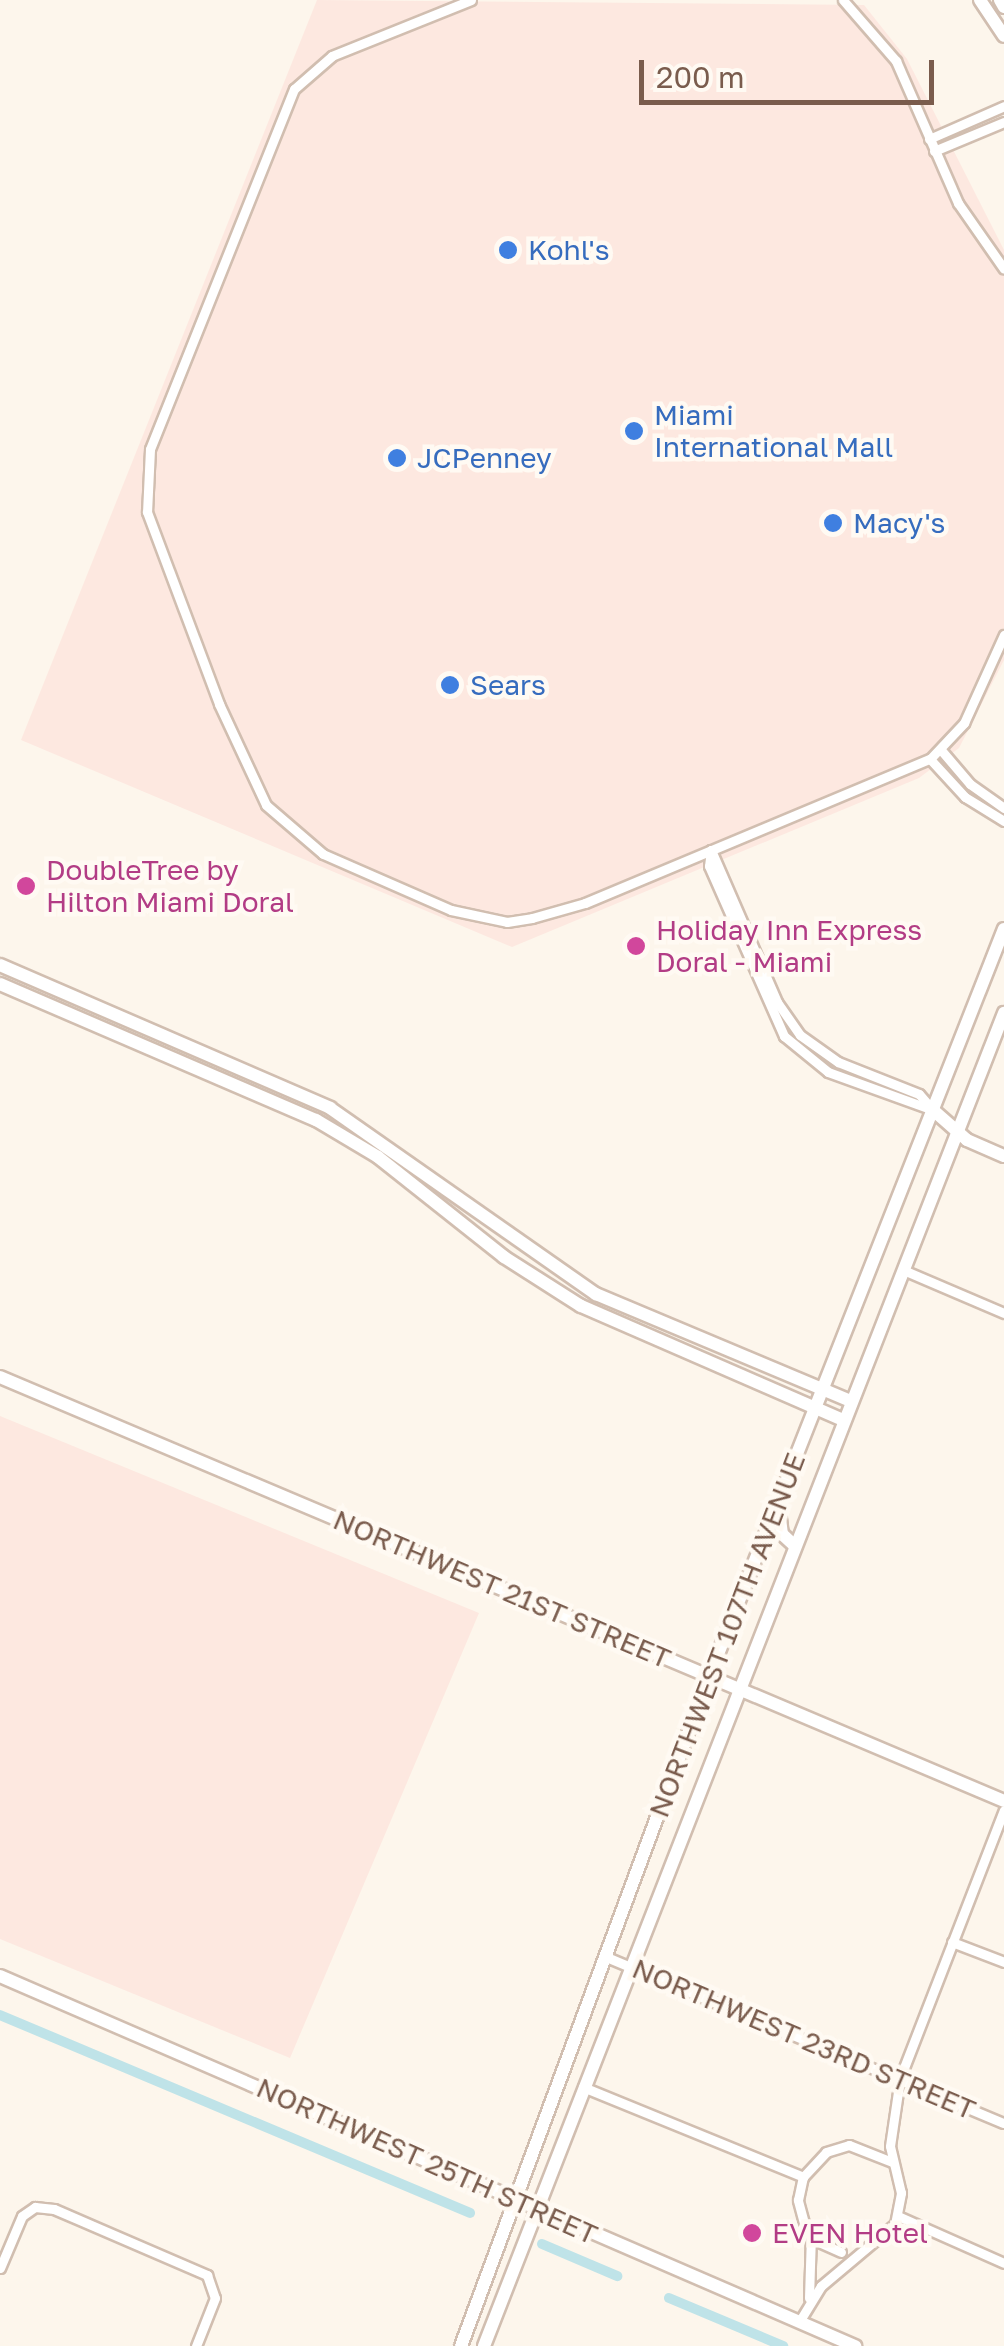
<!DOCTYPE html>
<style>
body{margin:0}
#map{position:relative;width:1004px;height:2346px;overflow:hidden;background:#fdf6ec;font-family:"Golos Text",sans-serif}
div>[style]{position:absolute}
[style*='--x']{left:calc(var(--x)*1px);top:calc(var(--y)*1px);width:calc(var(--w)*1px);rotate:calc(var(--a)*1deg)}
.commercial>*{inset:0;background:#fde8e0}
.canal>*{height:10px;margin:-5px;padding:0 5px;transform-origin:5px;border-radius:5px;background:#bfe3e8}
.roads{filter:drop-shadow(2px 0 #d1beb0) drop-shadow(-2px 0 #d1beb0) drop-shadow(0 2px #d1beb0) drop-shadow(0 -2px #d1beb0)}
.street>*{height:9px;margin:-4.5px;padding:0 4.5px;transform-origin:4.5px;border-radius:4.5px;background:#fff}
.secondary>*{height:12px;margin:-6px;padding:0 6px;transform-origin:6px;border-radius:6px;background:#fff}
.dots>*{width:28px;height:28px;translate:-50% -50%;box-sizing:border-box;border:5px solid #fffaf3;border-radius:50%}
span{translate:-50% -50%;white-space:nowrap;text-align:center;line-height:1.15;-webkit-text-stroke:9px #fffaf3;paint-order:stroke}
.shop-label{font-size:28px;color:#366cbe}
.left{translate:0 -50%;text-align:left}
.hotel-label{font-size:28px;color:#b23c85}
.street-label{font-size:28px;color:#7a5c4d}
.scale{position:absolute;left:639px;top:60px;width:295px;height:45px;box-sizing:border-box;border:5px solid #7a5c4d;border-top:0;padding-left:12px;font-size:30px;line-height:35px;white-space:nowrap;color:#7a5c4d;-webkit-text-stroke:8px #fffaf3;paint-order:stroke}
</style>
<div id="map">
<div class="commercial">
<div style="clip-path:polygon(317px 0,864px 5px,907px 59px,1004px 250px,1004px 660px,959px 748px,919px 778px,512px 947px,21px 740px)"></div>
<div style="clip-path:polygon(0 1416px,479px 1613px,290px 2058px,0 1939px)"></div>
</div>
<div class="canal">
<div style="--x:0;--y:2015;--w:510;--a:22.84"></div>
<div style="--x:542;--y:2244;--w:82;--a:23.1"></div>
<div style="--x:669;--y:2298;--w:124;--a:22.8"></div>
</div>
<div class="roads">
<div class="street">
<div style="--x:471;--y:0;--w:150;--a:158.1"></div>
<div style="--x:332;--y:56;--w:50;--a:139"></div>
<div style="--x:294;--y:89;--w:388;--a:111.8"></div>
<div style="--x:150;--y:449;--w:63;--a:92.7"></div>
<div style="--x:147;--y:512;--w:205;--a:69.4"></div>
<div style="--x:219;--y:704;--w:111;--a:65"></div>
<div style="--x:266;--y:805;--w:75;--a:40.7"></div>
<div style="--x:323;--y:854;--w:140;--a:23.6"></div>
<div style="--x:451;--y:910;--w:57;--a:12.1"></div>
<div style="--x:507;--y:922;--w:25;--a:-9"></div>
<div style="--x:532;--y:918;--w:55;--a:-15.8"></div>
<div style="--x:585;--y:903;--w:374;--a:-22.7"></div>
<div style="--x:930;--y:759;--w:50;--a:-46.6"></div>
<div style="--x:964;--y:723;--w:97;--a:-65.6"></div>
<div style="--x:843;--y:0;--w:81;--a:49"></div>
<div style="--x:896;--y:61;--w:155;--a:66.4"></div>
<div style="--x:958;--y:203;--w:80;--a:55.1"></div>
<div style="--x:929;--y:139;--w:82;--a:-23.7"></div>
<div style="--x:934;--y:151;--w:76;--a:-22.5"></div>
<div style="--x:941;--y:750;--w:45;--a:49.5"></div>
<div style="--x:970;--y:784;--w:42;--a:35.2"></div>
<div style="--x:930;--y:759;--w:52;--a:47.4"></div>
<div style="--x:965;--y:797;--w:46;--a:31.6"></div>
<div style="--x:711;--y:850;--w:16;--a:97"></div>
<div style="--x:709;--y:866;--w:186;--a:66.2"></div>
<div style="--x:784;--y:1036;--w:57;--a:39.3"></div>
<div style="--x:828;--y:1072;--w:112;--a:19.9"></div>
<div style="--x:711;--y:850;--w:166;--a:66.5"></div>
<div style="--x:777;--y:1002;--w:40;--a:55.1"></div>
<div style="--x:800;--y:1035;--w:47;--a:35.4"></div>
<div style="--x:838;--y:1062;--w:87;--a:21.6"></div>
<div style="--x:919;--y:1094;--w:18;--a:49"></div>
<div style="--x:903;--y:1270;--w:110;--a:23.1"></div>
<div style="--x:952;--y:1942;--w:56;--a:21"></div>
<div style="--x:604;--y:1956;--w:433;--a:22.7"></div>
<div style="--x:583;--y:2087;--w:238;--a:22.2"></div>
<div style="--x:898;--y:2216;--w:116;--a:23.9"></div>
<div style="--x:841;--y:2252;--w:24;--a:-156"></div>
<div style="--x:819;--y:2242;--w:24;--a:-128"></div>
<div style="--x:804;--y:2223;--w:24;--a:-105"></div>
<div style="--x:798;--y:2200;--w:24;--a:-78"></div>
<div style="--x:803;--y:2177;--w:34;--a:-47"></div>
<div style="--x:826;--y:2152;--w:24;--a:-17"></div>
<div style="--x:849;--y:2145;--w:46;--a:21.6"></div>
<div style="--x:0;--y:2268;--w:56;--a:-67.1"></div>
<div style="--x:22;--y:2216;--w:16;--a:-35"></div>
<div style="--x:35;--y:2207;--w:19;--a:6"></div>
<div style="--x:54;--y:2209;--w:167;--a:23.3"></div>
<div style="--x:207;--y:2275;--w:24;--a:71"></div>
<div style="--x:215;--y:2298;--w:52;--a:111.6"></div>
<div style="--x:809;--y:2298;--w:62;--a:-88.2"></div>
<div style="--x:799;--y:2322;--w:42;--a:-58.6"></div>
<div style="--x:821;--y:2286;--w:97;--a:-40"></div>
<div style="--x:895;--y:2224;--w:32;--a:-79"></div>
<div style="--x:901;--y:2193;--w:48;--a:-103.2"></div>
<div style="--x:890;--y:2146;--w:69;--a:-81.6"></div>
<div style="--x:900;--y:2078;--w:287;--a:-68.8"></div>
</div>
<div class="secondary">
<div style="--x:980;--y:0;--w:43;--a:56.3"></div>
<div style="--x:1000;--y:0;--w:8;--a:60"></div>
<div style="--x:0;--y:965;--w:360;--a:23.4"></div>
<div style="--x:330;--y:1108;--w:325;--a:35"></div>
<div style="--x:596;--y:1294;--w:276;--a:22.8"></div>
<div style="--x:0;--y:984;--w:344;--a:23.3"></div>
<div style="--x:316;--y:1120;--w:72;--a:30.8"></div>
<div style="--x:378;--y:1157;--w:161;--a:38.4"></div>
<div style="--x:504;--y:1257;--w:91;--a:32.5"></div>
<div style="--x:581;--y:1306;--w:286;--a:23.5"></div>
<div style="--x:933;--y:1110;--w:45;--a:41.4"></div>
<div style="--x:967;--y:1140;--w:40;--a:23.4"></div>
<div style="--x:0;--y:1377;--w:1090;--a:22.89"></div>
<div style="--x:778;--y:1502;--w:32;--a:83"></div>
<div style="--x:782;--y:1534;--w:16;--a:43"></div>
<div style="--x:0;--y:1976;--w:932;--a:23.4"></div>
<div style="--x:461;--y:2346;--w:713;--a:-69.66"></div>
<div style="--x:709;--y:1677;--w:804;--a:-68.48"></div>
<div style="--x:484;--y:2346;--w:1431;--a:-68.69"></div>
</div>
</div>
<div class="dots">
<div style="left:508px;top:250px;background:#3f7fe0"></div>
<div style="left:634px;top:431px;background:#3f7fe0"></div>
<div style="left:397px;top:458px;background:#3f7fe0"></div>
<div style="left:833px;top:523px;background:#3f7fe0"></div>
<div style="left:450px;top:685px;background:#3f7fe0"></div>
<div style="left:26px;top:886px;background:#d1479c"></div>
<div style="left:636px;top:946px;background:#d1479c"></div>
<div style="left:752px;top:2233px;background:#d1479c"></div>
</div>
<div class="shop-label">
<span class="left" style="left:528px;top:250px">Kohl's</span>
<span class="left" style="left:654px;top:431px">Miami<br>International Mall</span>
<span class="left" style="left:417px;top:458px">JCPenney</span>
<span class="left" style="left:853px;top:523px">Macy's</span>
<span class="left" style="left:470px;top:685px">Sears</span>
</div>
<div class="hotel-label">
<span class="left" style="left:46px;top:886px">DoubleTree by<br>Hilton Miami Doral</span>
<span class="left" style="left:656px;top:946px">Holiday Inn Express<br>Doral - Miami</span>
<span class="left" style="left:772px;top:2233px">EVEN Hotel</span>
</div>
<div class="street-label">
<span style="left:502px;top:1589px;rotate:23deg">NORTHWEST 21ST STREET</span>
<span style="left:727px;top:1635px;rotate:-69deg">NORTHWEST 107TH AVENUE</span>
<span style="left:804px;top:2039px;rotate:23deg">NORTHWEST 23RD STREET</span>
<span style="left:427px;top:2161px;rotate:24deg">NORTHWEST 25TH STREET</span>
</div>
<div class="scale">200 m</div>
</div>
